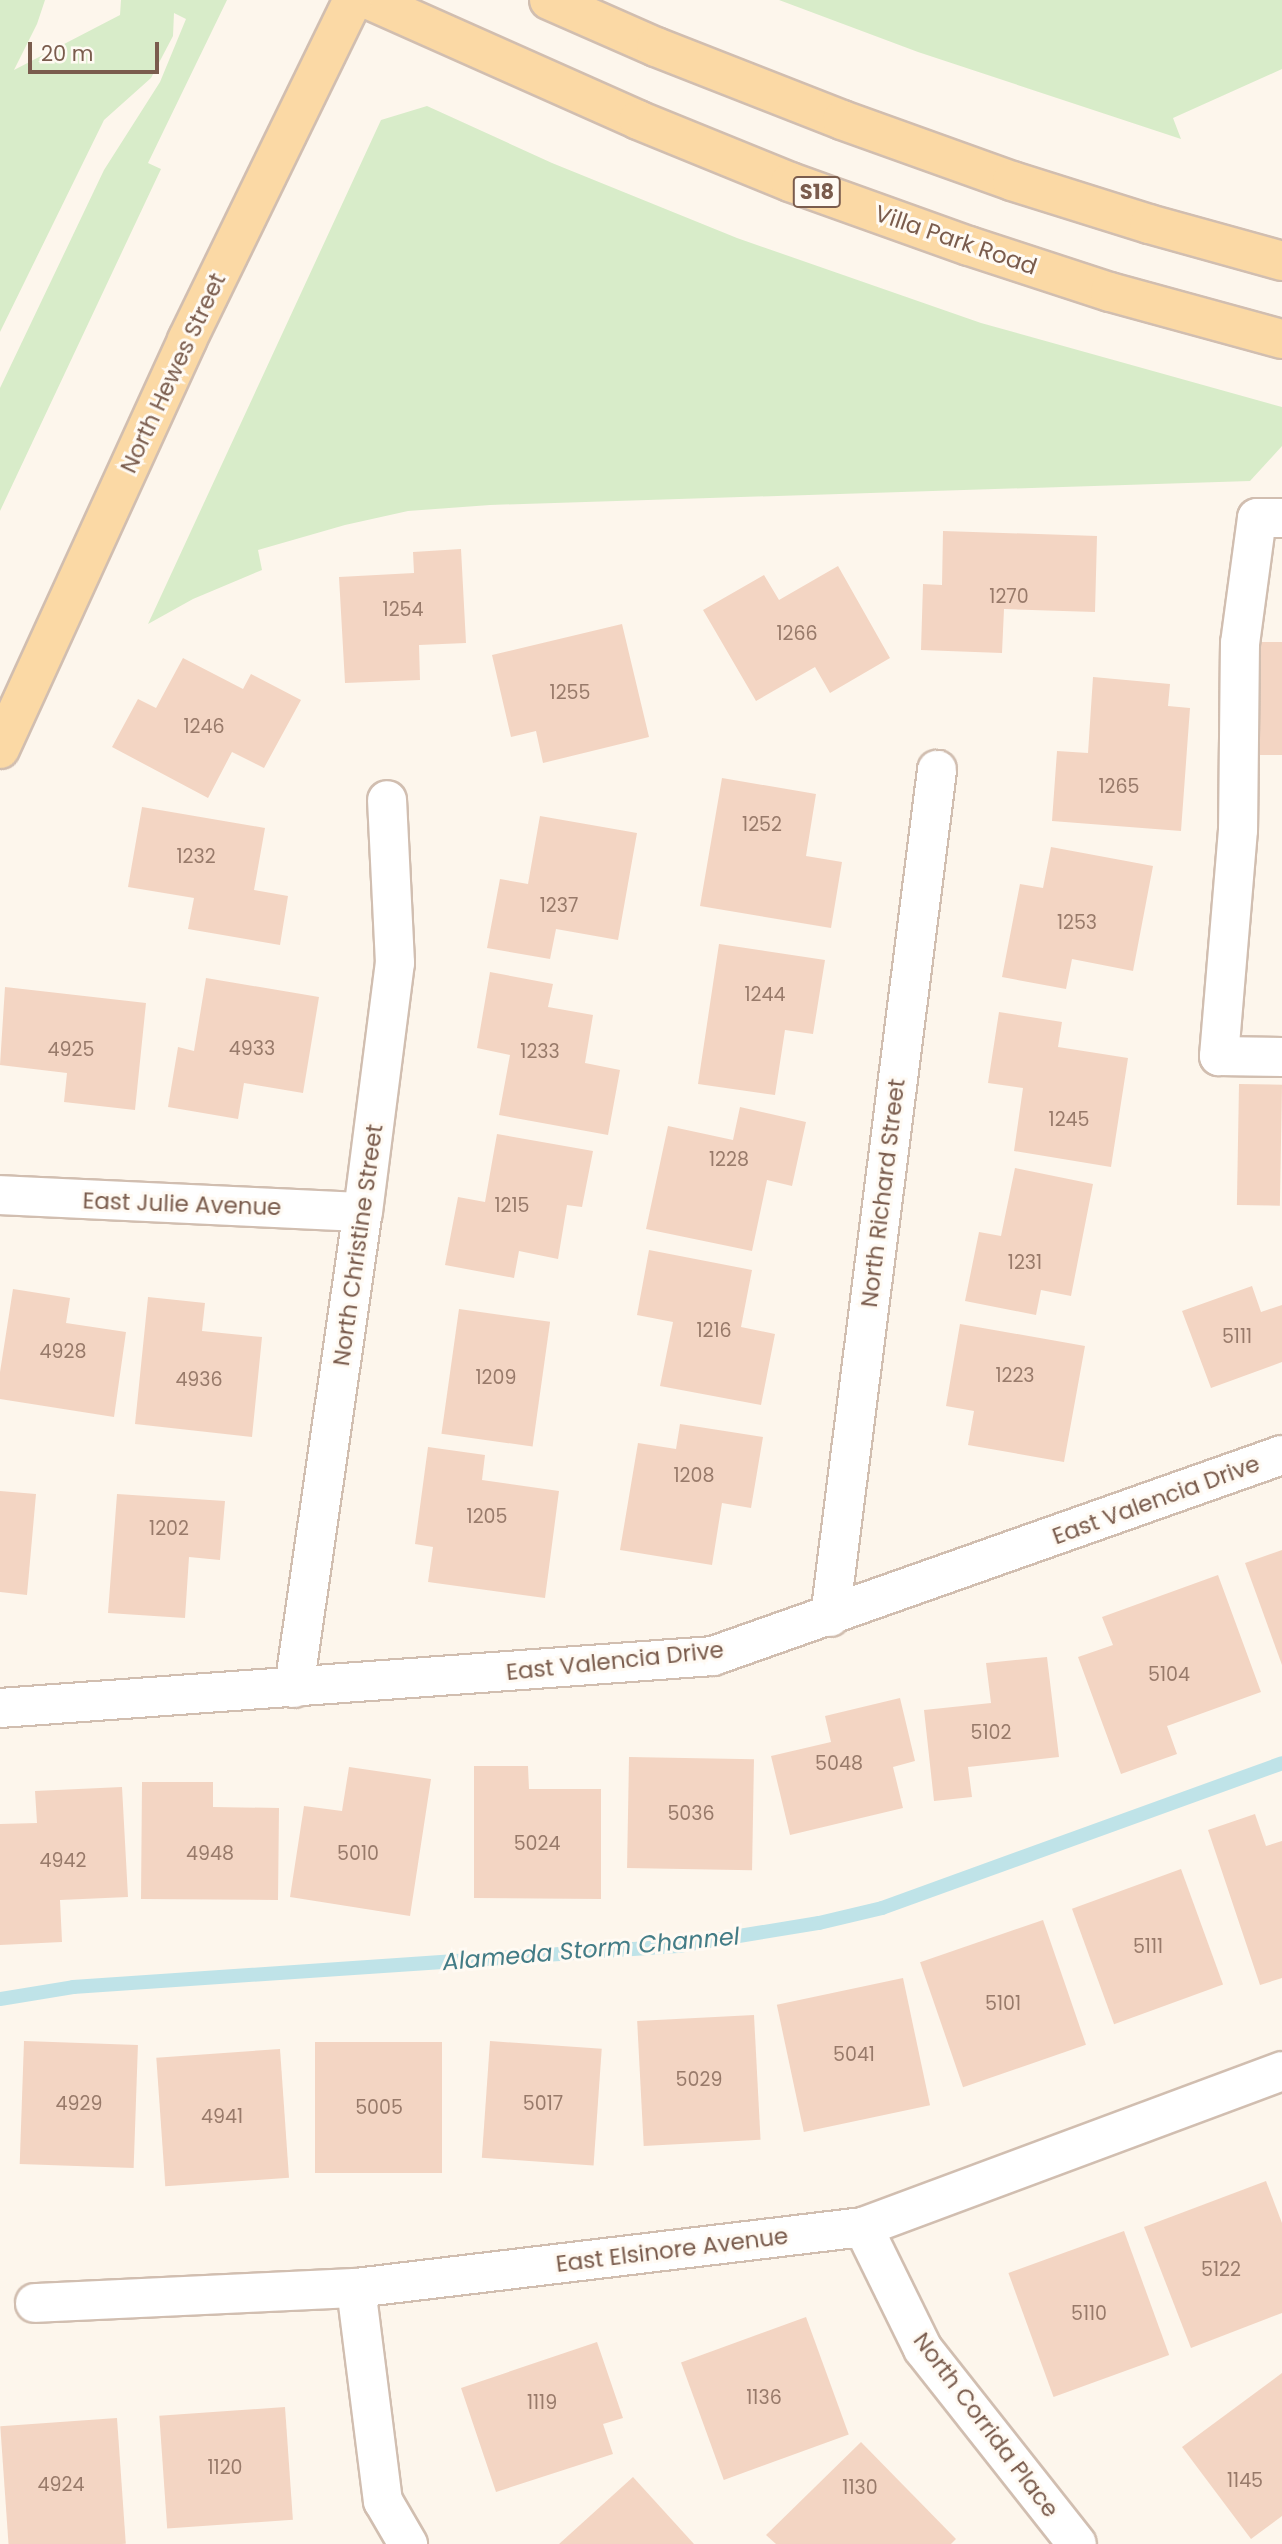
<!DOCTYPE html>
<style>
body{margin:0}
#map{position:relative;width:1282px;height:2544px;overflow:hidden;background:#fdf6ec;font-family:Poppins,sans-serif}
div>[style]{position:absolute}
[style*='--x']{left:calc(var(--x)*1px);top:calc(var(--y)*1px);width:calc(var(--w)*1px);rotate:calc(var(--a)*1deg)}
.green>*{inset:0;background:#d8ecc9}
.stream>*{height:14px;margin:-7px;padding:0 7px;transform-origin:7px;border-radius:7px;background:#bfe3e8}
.building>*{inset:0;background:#f3d5c3;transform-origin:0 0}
.roads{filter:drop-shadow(2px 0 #d1beb0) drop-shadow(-2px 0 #d1beb0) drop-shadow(0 2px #d1beb0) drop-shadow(0 -2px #d1beb0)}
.minor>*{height:38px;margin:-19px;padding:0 19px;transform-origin:19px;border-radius:19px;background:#fff}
.major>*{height:38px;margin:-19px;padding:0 19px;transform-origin:19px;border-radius:19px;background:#fbd9a5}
span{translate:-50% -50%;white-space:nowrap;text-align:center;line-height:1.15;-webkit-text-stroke:6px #fffaf3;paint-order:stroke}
.number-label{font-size:19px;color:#987a6a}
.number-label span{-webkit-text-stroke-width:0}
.shield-label span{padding:2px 5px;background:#fffaf3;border:2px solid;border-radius:5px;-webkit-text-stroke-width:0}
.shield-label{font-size:21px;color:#7a5c4d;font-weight:700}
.street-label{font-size:23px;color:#7a5c4d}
.water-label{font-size:24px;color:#437c86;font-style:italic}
.scale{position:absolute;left:28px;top:42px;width:131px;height:32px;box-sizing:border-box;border:4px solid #7a5c4d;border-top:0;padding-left:9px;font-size:21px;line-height:24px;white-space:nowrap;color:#7a5c4d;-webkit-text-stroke:5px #fffaf3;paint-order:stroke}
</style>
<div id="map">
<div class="green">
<div style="clip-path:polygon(0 0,45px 0,37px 24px,14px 70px,120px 15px,121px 0,227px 0,148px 163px,161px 169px,0 511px,0 388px,104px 170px,160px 82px,186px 19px,174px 13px,173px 36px,151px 78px,104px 120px,0 332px)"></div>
<div style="clip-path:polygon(779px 0,1282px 0,1282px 69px,1173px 118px,1181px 139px,918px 52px)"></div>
<div style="clip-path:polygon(427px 106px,552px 163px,737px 238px,981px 323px,1282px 407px,1282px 446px,1250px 481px,490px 505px,408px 511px,345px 525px,258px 550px,262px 570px,193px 599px,148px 624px,381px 120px)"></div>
</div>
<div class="stream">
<div style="--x:0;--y:1999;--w:74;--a:-9.3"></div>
<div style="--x:73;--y:1987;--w:606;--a:-3.88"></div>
<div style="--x:678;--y:1946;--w:143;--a:-9.3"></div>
<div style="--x:819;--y:1923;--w:65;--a:-13.4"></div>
<div style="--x:882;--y:1908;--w:425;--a:-19.9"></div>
</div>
<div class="building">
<div style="clip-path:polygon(943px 531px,1097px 536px,1095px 612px,1004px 609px,1002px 653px,921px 650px,923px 584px,942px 585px)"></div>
<div style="clip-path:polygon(461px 549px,466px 643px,419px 645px,420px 680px,345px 683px,339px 577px,414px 573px,413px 552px)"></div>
<div style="clip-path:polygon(838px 566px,890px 658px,830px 693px,815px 667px,756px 701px,703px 610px,764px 575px,779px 600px)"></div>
<div style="clip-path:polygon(622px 624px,649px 737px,543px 763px,536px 731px,511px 737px,492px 655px)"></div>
<div style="left:1256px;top:642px;width:26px;height:113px"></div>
<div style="clip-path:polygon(183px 658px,243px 689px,251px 674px,301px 700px,264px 768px,232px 752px,208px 798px,112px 747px,138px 699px,156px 708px)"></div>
<div style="clip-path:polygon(1093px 677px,1170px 684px,1168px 706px,1190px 708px,1181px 831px,1052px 821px,1057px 751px,1088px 753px)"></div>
<div style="clip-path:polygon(722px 778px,816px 794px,806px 856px,842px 862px,831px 928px,700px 906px)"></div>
<div style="clip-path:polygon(142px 807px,265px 828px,254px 890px,288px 896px,280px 945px,188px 929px,194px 898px,128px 887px)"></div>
<div style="clip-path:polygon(540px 816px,637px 833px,618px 940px,556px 929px,550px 959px,487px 948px,500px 879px,528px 884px)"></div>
<div style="clip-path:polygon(1051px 847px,1153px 866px,1133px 971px,1072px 959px,1066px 989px,1002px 977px,1020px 884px,1043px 888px)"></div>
<div style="clip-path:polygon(719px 944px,825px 960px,813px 1034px,785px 1030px,775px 1095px,698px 1084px)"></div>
<div style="clip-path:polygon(490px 972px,553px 984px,548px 1007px,593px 1015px,585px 1063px,620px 1070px,608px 1135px,499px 1115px,510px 1055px,477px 1048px)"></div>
<div style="clip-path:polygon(206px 978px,319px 997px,303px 1093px,244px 1083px,238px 1119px,168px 1107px,178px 1047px,194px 1051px)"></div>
<div style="clip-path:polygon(5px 987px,146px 1003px,135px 1110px,64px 1102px,67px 1073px,0 1065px)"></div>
<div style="clip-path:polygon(999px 1012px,1062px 1022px,1058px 1047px,1128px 1058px,1111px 1167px,1014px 1151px,1023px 1088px,988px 1083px)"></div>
<div style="left:1239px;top:1084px;width:43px;height:121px;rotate:1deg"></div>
<div style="clip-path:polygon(740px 1107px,806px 1122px,792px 1186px,767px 1180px,752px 1251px,646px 1229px,668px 1126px,733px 1140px)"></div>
<div style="clip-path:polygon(497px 1134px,593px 1151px,582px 1207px,567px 1205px,558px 1259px,519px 1251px,514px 1278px,445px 1265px,458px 1197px,485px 1202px)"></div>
<div style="clip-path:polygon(1015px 1168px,1093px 1184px,1071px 1296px,1041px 1290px,1036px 1315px,965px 1301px,979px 1232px,1001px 1236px)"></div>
<div style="clip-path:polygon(649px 1250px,752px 1270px,741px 1327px,775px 1334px,761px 1405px,660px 1386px,673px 1322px,637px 1315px)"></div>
<div style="clip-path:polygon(1252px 1286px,1261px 1312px,1282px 1305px,1282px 1362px,1211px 1388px,1182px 1311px)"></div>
<div style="clip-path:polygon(13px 1289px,70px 1298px,66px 1323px,126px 1332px,114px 1417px,0 1399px,0 1372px)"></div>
<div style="clip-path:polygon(148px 1297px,205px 1303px,202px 1331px,262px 1337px,252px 1437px,135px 1424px)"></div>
<div style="left:459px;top:1309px;width:92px;height:126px;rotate:8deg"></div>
<div style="clip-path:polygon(960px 1324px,1085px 1346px,1064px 1462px,968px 1445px,974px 1411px,946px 1406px)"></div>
<div style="clip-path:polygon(680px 1424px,763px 1437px,751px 1508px,722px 1503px,712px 1565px,620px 1550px,638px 1443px,676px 1449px)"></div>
<div style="clip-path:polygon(428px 1447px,485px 1455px,482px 1480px,559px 1491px,545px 1598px,428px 1582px,433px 1547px,415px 1544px)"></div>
<div style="clip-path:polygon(0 1491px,36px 1494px,27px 1595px,0 1592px)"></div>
<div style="clip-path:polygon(117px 1494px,225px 1501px,220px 1560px,189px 1557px,185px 1618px,108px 1613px)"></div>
<div style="clip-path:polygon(1282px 1550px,1282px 1665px,1245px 1563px)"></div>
<div style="clip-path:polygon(1218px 1575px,1261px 1692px,1167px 1726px,1177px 1754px,1121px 1774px,1078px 1657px,1113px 1645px,1102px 1617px)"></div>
<div style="clip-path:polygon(1047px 1657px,1059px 1757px,968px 1767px,972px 1797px,934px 1801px,924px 1710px,991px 1703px,986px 1663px)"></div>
<div style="clip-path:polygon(900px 1698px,915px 1761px,893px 1767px,903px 1808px,790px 1835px,771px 1756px,831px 1742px,825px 1716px)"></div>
<div style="left:629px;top:1757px;width:125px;height:111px;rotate:1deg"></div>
<div style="clip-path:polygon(474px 1766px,528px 1766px,529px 1789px,601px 1789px,601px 1899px,474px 1898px)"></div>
<div style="clip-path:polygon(349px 1767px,431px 1779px,410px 1916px,290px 1897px,304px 1806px,342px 1811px)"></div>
<div style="clip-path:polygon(142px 1782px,213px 1782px,213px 1807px,279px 1808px,278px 1900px,141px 1899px)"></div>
<div style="clip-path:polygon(122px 1787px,128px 1897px,60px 1900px,62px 1942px,0 1945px,0 1824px,37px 1823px,35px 1791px)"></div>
<div style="clip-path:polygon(1255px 1814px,1266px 1846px,1282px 1841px,1282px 1978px,1260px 1985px,1208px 1830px)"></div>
<div style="left:1181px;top:1869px;width:123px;height:116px;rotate:70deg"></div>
<div style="left:1043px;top:1920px;width:132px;height:130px;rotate:71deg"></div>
<div style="left:903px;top:1978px;width:130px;height:129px;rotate:78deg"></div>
<div style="left:754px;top:2015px;width:125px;height:117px;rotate:87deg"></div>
<div style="left:24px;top:2041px;width:114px;height:123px;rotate:2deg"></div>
<div style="left:490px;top:2041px;width:112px;height:117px;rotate:4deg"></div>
<div style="left:315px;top:2042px;width:127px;height:131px"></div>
<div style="left:280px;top:2049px;width:129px;height:124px;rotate:86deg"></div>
<div style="clip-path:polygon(1266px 2181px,1282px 2223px,1282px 2313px,1191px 2348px,1144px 2227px)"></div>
<div style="left:1124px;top:2231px;width:132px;height:123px;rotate:70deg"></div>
<div style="left:806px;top:2317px;width:125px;height:133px;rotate:70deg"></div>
<div style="clip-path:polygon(597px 2342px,623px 2418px,603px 2424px,613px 2454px,496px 2492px,461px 2388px)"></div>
<div style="clip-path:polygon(1282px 2373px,1282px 2516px,1251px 2539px,1182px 2447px)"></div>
<div style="left:285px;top:2407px;width:113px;height:126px;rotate:86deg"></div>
<div style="left:117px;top:2418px;width:126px;height:117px;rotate:86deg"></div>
<div style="clip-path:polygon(861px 2442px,956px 2539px,951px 2544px,776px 2544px,766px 2535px)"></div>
<div style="clip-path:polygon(633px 2477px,694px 2544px,559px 2544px)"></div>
</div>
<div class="roads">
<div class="minor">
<div style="--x:1282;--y:518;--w:25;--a:180"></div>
<div style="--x:1257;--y:518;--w:126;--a:97.7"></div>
<div style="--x:1240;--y:643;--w:187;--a:90.6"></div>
<div style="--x:1238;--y:830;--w:227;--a:94.8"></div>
<div style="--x:1219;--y:1056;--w:63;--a:0.9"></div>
<div style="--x:0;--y:1195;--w:363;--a:2.7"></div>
<div style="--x:830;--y:1617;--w:854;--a:-82.8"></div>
<div style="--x:294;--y:1688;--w:481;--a:-81.8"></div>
<div style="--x:363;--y:1212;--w:251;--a:-82.7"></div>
<div style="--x:395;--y:963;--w:163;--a:-92.8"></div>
<div style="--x:0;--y:1708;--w:715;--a:-4.17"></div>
<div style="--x:713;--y:1656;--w:603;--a:-19.46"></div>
<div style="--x:863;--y:2227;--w:136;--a:63.8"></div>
<div style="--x:923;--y:2349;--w:248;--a:51.7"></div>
<div style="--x:356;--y:2288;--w:215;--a:82.8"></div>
<div style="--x:383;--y:2501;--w:50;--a:59.8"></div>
<div style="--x:35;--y:2303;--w:321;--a:-2.7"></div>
<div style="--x:356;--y:2288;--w:511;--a:-6.86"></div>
<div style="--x:863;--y:2227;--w:447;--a:-20.4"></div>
</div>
<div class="major">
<div style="--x:369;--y:0;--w:295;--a:24"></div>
<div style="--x:638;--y:120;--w:164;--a:22.2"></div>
<div style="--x:790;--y:182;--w:190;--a:19.7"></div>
<div style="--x:969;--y:246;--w:148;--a:18.1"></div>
<div style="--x:1110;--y:292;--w:178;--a:15.3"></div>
<div style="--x:549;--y:0;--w:117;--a:23.7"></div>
<div style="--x:656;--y:47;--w:200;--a:21.4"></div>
<div style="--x:842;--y:120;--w:181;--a:19.7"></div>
<div style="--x:1012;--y:181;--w:144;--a:17.4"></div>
<div style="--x:1149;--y:224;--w:138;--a:15.5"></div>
<div style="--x:0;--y:749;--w:450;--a:-65.4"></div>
<div style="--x:187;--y:340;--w:378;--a:-64"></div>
</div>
</div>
<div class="number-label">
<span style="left:1009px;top:597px">1270</span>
<span style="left:403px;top:610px">1254</span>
<span style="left:797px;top:634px">1266</span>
<span style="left:570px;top:693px">1255</span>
<span style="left:204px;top:727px">1246</span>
<span style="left:1119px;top:787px">1265</span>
<span style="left:762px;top:825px">1252</span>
<span style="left:196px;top:857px">1232</span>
<span style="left:559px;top:906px">1237</span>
<span style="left:1077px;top:923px">1253</span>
<span style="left:765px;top:995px">1244</span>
<span style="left:252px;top:1049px">4933</span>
<span style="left:71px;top:1050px">4925</span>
<span style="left:540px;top:1052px">1233</span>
<span style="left:1069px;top:1120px">1245</span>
<span style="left:729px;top:1160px">1228</span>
<span style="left:512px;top:1206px">1215</span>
<span style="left:1025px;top:1263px">1231</span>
<span style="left:714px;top:1331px">1216</span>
<span style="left:1237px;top:1337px">5111</span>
<span style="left:63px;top:1352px">4928</span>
<span style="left:1015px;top:1376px">1223</span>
<span style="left:496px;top:1378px">1209</span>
<span style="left:199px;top:1380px">4936</span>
<span style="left:694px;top:1476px">1208</span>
<span style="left:487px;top:1517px">1205</span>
<span style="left:169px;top:1529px">1202</span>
<span style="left:1169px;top:1675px">5104</span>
<span style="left:991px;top:1733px">5102</span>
<span style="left:839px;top:1764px">5048</span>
<span style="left:691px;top:1814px">5036</span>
<span style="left:537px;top:1844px">5024</span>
<span style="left:210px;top:1854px">4948</span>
<span style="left:358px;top:1854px">5010</span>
<span style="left:63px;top:1861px">4942</span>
<span style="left:1148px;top:1947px">5111</span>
<span style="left:1003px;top:2004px">5101</span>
<span style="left:854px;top:2055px">5041</span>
<span style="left:699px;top:2080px">5029</span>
<span style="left:79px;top:2104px">4929</span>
<span style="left:543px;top:2104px">5017</span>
<span style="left:379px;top:2108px">5005</span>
<span style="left:222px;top:2117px">4941</span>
<span style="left:1221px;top:2270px">5122</span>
<span style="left:1089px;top:2314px">5110</span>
<span style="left:764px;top:2398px">1136</span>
<span style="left:542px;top:2403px">1119</span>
<span style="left:225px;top:2468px">1120</span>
<span style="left:1245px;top:2481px">1145</span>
<span style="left:61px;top:2485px">4924</span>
<span style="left:860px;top:2488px">1130</span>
</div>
<div class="shield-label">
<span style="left:817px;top:192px">S18</span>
</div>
<div class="street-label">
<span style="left:956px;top:240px;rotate:19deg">Villa Park Road</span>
<span style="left:173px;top:373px;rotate:-65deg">North Hewes Street</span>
<span style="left:883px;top:1193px;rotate:-83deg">North Richard Street</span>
<span style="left:182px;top:1204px;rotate:2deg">East Julie Avenue</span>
<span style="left:358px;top:1245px;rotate:-82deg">North Christine Street</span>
<span style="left:1156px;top:1500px;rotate:-20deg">East Valencia Drive</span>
<span style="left:615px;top:1661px;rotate:-6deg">East Valencia Drive</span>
<span style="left:672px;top:2250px;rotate:-7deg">East Elsinore Avenue</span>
<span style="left:986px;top:2425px;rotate:53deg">North Corrida Place</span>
</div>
<div class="water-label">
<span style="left:591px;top:1949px;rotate:-5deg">Alameda Storm Channel</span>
</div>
<div class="scale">20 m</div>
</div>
